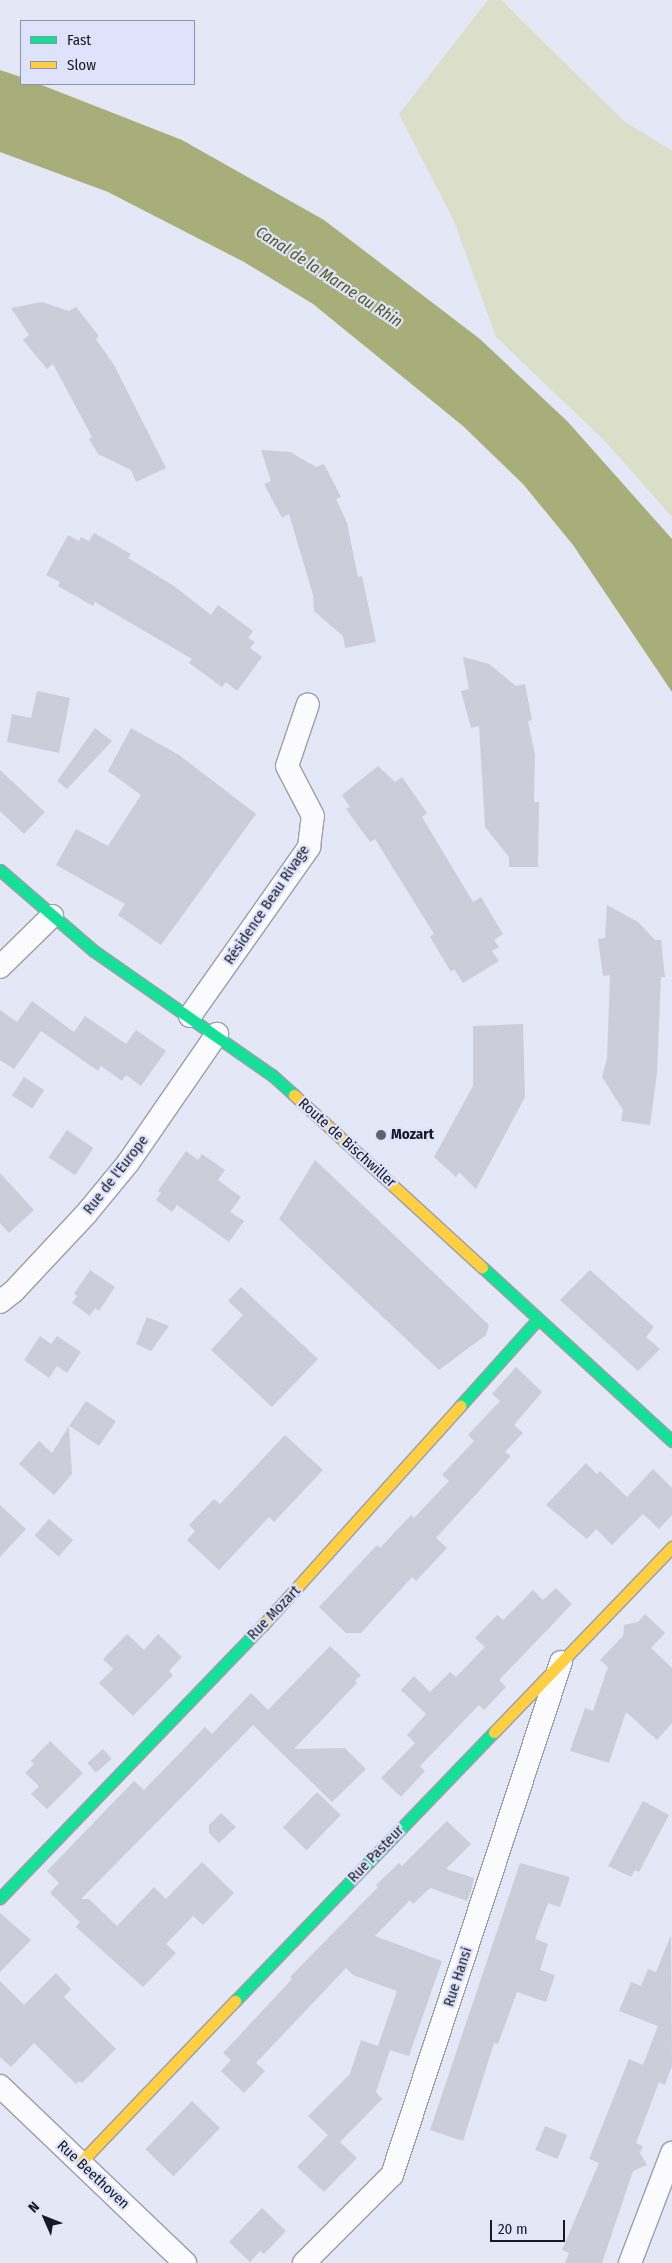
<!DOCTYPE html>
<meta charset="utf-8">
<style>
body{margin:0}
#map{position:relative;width:672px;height:2263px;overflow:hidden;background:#e4e7f5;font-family:"Fira Sans Condensed",sans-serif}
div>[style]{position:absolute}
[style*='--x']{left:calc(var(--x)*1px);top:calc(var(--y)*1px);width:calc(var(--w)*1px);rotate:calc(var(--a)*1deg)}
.green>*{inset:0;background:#dbdfc9}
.water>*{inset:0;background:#a8ae79}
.building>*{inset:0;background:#cbcdd9;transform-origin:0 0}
.roads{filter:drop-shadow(1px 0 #9c9eaa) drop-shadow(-1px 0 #9c9eaa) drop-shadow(0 1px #9c9eaa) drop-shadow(0 -1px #9c9eaa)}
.street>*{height:22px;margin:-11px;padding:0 11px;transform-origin:11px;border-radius:11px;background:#fbfbfe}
.fast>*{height:11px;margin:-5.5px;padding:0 5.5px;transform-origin:5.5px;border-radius:5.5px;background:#16e098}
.slow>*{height:11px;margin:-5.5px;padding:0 5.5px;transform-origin:5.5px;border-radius:5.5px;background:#ffcf43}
.dots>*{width:14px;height:14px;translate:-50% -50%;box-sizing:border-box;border:2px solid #dee3fb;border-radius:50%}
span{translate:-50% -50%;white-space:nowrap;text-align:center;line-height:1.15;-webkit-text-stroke:4.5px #dee3fb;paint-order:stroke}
.street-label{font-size:15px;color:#171924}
.poi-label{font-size:15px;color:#171924;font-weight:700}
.left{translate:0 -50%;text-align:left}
.water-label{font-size:16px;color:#54581d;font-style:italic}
.legend{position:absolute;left:20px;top:20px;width:175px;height:65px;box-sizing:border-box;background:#dee3fb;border:1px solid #8e92a5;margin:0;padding:6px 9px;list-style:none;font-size:15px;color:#171924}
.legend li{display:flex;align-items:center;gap:10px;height:25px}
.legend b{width:25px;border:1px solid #8e92a5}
.north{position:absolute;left:20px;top:2193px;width:50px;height:50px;-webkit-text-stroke:4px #dee3fb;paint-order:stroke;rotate:314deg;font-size:14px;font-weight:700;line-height:20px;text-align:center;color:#171924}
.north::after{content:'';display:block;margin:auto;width:18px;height:22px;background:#171924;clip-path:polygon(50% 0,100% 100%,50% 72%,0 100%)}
.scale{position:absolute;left:490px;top:2220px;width:75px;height:22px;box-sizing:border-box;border:2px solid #171924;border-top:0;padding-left:6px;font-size:15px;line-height:18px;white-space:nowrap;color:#171924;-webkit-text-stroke:4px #dee3fb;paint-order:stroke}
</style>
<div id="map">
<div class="green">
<div style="clip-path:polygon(488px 0,501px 0,624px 121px,672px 151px,672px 517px,605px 441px,496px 337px,454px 221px,399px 114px)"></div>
</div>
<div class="water">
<div style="clip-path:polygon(0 70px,21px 77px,21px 84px,39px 84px,182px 140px,324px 220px,480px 339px,568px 422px,672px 539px,672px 692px,573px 545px,523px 484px,463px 426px,313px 304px,244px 262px,108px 192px,0 152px)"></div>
</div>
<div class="building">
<div style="clip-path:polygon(42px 302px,69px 311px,76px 307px,99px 336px,96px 339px,114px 365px,166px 468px,136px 482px,131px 470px,98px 454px,89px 439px,92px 437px,53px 364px,47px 369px,23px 340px,29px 335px,11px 308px)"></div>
<div style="clip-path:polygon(261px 450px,290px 452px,316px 467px,324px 464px,341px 497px,336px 499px,347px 523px,358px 577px,362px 576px,376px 642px,345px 648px,343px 636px,314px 611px,313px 595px,289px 514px,282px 518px,264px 484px,271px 481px)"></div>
<div style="clip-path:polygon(94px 533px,131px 554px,128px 558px,174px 586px,211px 615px,218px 605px,253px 631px,248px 638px,255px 642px,250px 648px,262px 657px,237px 691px,226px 682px,222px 687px,189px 663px,192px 659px,95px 602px,93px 606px,58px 586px,60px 582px,46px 575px,68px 535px,79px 541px,81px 537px,89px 541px)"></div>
<div style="clip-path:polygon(463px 657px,489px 664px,516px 686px,525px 684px,532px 720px,528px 721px,535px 755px,534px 802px,539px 802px,538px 867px,509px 867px,509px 857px,485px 827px,479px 726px,471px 728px,461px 691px,469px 689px)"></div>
<div style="clip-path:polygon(37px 691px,70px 698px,59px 753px,7px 742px,12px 714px,31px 718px)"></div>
<div style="clip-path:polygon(95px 728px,112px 741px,67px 789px,57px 781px)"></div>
<div style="clip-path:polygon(131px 728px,179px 755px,256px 814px,161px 945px,118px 915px,125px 904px,56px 865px,76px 829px,108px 846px,141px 795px,108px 771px)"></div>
<div style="clip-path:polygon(378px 766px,395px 782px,402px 777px,427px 813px,422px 817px,473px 902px,481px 897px,503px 934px,494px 940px,499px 947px,492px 951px,499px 961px,463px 983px,454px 969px,451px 972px,430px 937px,434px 934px,375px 839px,370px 842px,346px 809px,350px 807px,342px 795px)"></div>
<div style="clip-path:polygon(0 770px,45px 812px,24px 834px,0 811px)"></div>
<div style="clip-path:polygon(607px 905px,638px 922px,655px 940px,661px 940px,665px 977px,661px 977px,657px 1073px,650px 1125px,621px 1121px,623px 1110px,602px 1077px,607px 1058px,610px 975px,603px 976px,598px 939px,605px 938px)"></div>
<div style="clip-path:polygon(32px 1001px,74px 1032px,85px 1016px,126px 1044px,136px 1030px,166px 1051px,141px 1086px,126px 1075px,122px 1081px,101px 1066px,98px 1071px,41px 1031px,14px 1069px,0 1060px,0 1010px,17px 1022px)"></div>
<div style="clip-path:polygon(523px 1024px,525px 1097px,476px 1189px,459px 1172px,456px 1177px,434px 1157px,473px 1086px,473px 1026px)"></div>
<div style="left:24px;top:1077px;width:24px;height:22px;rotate:33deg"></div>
<div style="left:67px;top:1130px;width:32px;height:33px;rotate:34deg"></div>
<div style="clip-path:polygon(186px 1151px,198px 1160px,202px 1154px,225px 1170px,218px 1180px,241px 1197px,230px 1212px,244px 1221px,229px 1242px,177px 1205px,172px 1212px,156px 1200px,161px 1193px,158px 1191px)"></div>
<div style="clip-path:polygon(315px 1160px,489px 1325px,486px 1335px,439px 1370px,279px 1219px)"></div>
<div style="clip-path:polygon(0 1173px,34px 1210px,9px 1233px,0 1223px)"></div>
<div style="clip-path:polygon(90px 1270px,115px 1287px,99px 1311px,95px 1308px,90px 1316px,72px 1303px,77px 1296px,74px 1294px)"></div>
<div style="clip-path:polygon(590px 1270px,654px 1327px,646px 1337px,660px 1349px,638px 1371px,560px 1300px)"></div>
<div style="clip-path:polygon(241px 1287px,318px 1359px,272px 1407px,211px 1350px,243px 1315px,228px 1301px)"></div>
<div style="clip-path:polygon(147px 1317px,169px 1326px,151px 1351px,136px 1344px)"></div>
<div style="clip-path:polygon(40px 1336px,51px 1344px,57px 1336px,81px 1352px,67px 1373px,57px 1366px,49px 1378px,24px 1360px)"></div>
<div style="clip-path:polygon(516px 1367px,542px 1392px,514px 1425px,523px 1433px,505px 1452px,511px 1456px,436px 1538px,447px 1548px,416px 1581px,412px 1577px,361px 1633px,346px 1633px,319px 1607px,377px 1545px,380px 1548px,411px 1515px,414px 1518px,449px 1481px,442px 1475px,474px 1441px,468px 1435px,500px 1401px,492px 1394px)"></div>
<div style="left:86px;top:1401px;width:36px;height:30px;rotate:34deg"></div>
<div style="clip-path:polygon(69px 1426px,72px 1474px,54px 1495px,19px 1464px,39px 1441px,52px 1453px)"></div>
<div style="clip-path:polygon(285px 1435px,323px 1470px,274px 1522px,269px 1517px,219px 1570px,187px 1540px,195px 1531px,189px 1525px,214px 1499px,220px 1504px)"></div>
<div style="clip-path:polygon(586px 1463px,597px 1474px,600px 1471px,627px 1497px,653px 1469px,672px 1488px,672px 1515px,659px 1529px,643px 1514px,612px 1545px,596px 1529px,587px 1539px,546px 1505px)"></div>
<div style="clip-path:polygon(0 1505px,26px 1529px,0 1557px)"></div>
<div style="left:49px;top:1519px;width:32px;height:22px;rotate:41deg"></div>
<div style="clip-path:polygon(556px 1588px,572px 1604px,499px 1680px,506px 1687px,484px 1710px,479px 1705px,420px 1766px,425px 1771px,401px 1797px,381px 1778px,415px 1743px,407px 1735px,426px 1714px,401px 1690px,414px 1676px,430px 1692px,450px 1672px,456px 1677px,485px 1647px,475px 1638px,497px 1615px,503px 1620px,533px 1590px,543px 1600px)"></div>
<div style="clip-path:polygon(645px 1614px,665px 1633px,651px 1648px,672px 1668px,672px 1723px,657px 1740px,626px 1712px,609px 1763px,570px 1751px,585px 1708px,593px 1711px,608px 1667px,600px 1660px,623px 1636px,624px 1625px,638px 1622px)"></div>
<div style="clip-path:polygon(127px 1634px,144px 1650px,158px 1634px,182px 1657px,169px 1671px,173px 1675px,133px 1716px,99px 1683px,113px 1669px,103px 1659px)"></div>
<div style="clip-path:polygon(330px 1646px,361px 1675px,355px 1681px,357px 1683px,294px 1749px,345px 1748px,366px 1769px,332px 1802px,253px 1725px,81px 1899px,89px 1899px,117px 1926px,154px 1887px,166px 1899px,202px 1862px,234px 1893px,203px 1925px,193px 1916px,166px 1944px,176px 1953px,143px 1987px,76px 1927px,80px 1922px,50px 1893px,59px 1883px,47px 1871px,134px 1781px,144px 1790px,205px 1727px,212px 1734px,251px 1693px,268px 1710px)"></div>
<div style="clip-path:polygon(50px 1741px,83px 1773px,47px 1809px,31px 1794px,39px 1786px,25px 1773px,34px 1764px,31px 1761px)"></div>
<div style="left:103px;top:1749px;width:13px;height:21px;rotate:48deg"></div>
<div style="left:317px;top:1792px;width:33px;height:49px;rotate:44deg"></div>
<div style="clip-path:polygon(643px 1801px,669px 1815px,639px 1872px,635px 1870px,631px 1877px,608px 1866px)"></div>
<div style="clip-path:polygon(221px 1813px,236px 1827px,219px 1843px,209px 1833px,209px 1825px)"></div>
<div style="clip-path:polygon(447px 1821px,471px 1844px,446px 1869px,474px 1878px,471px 1891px,467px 1901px,430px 1888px,413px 1904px,410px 1900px,375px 1936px,442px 1961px,409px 2056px,386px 2049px,390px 2050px,376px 2092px,382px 2099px,340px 2142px,357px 2158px,324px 2192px,297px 2167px,328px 2135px,308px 2116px,350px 2074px,361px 2040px,378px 2046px,397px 1991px,353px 1975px,346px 1968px,256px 2063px,265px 2071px,244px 2093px,221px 2071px,231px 2060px,223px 2053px,292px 1979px,290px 1977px,378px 1887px,376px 1885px,399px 1863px,402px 1866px)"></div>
<div style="clip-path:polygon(520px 1863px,570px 1877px,560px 1907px,548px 1903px,535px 1939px,548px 1944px,540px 1970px,555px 1975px,546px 2002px,517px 1992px,498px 2044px,494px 2043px,463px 2141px,430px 2130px)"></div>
<div style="clip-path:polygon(0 1913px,31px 1940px,0 1972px)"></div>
<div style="clip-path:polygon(671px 1935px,672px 2066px,665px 2085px,659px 2082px,636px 2143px,643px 2146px,640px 2153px,647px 2165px,633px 2171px,602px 2263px,565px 2263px,569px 2253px,562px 2250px,599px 2163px,589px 2159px,629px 2059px,643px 2065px,658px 2026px,619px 2011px,631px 1982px,641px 1986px,648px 1969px,656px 1972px)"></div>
<div style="clip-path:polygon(56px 1973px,71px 1989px,64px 1997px,116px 2049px,82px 2083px,79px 2081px,76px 2084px,34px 2043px,11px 2067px,0 2057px,0 1981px,24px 2005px)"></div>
<div style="left:192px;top:2101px;width:39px;height:67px;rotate:44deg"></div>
<div style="left:545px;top:2126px;width:24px;height:26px;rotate:22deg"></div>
<div style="clip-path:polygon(262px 2208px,286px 2231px,264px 2254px,260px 2251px,250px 2262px,229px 2242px)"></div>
</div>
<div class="roads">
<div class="street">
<div style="--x:0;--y:967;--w:73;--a:-44.4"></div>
<div style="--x:190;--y:1016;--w:207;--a:-54.8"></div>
<div style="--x:309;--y:847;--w:31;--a:-83"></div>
<div style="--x:313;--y:816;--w:56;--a:-117.5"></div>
<div style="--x:287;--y:766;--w:65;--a:-71.3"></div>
<div style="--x:0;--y:1302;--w:16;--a:-38"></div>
<div style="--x:13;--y:1292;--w:107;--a:-46.9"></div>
<div style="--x:86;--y:1214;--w:66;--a:-50.5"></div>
<div style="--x:128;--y:1163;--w:157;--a:-55.4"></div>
<div style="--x:0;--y:2086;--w:256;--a:43.7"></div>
<div style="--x:304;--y:2263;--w:124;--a:-45"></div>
<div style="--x:392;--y:2175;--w:540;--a:-71.77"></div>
<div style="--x:630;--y:2263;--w:118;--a:-69.1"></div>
</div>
<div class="fast">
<div style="--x:0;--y:870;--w:124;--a:40.8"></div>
<div style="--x:94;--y:951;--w:217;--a:34.9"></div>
<div style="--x:272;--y:1075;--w:30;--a:42"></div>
<div style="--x:482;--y:1267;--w:258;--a:42.5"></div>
<div style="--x:460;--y:1406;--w:117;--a:-48.1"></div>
<div style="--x:0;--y:1898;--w:379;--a:-46.1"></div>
<div style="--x:235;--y:2001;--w:373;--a:-46.1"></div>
</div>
<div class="slow">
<div style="--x:294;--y:1095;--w:255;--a:42.5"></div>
<div style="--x:263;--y:1625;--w:295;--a:-48"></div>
<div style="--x:494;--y:1732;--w:257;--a:-46.1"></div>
<div style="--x:81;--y:2162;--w:223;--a:-46.3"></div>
</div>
</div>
<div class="dots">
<div style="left:381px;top:1135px;background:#5f616d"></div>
</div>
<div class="street-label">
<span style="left:267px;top:905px;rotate:-56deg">Résidence Beau Rivage</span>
<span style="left:347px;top:1143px;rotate:42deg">Route de Bischwiller</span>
<span style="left:116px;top:1175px;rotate:-52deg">Rue de l'Europe</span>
<span style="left:274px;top:1613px;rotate:-46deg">Rue Mozart</span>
<span style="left:376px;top:1854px;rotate:-46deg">Rue Pasteur</span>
<span style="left:458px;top:1977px;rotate:-72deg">Rue Hansi</span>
<span style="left:93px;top:2175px;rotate:43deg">Rue Beethoven</span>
</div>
<div class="poi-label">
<span class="left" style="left:391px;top:1135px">Mozart</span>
</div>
<div class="water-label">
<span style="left:329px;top:277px;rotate:33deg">Canal de la Marne au Rhin</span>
</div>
<ul class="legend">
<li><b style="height:6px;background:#16e098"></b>Fast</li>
<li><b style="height:6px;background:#ffcf43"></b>Slow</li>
</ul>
<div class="north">N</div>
<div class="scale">20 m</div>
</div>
